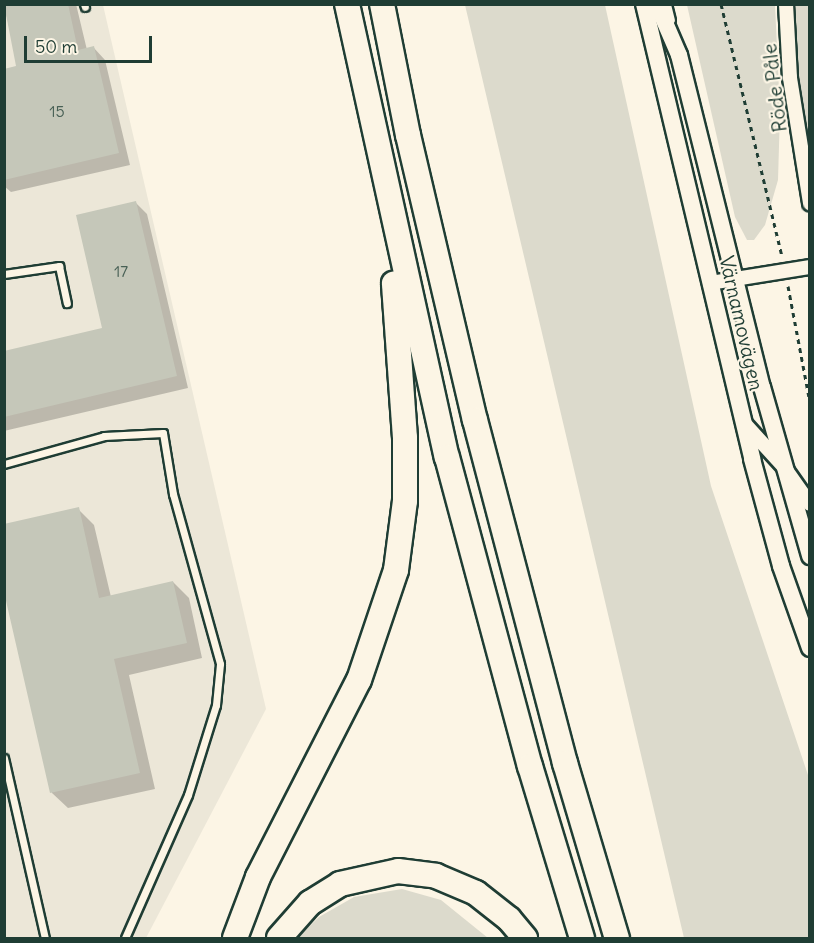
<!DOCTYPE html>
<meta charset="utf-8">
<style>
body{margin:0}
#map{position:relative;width:814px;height:943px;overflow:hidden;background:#fcf5e5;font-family:Delius,sans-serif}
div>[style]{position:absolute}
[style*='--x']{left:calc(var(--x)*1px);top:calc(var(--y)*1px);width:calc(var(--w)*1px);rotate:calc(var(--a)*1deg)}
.built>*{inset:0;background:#ece7d8}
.green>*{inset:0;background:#dcdacc}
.shadow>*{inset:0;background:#0003}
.building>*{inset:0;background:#c5c7b9}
.path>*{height:3px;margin-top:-1.5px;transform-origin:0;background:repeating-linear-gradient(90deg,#1f3d34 0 4.5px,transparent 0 9px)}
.roads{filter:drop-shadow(2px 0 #1f3d34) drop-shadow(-2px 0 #1f3d34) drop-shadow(0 2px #1f3d34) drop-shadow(0 -2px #1f3d34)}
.service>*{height:7px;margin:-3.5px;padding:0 3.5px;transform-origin:3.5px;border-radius:3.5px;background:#fcf5e5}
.minor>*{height:14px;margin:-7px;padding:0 7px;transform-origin:7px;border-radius:7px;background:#fcf5e5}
.tertiary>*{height:16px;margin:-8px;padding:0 8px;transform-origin:8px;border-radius:8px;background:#fcf5e5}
.motorway>*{height:24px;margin:-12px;padding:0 12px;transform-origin:12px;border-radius:12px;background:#fcf5e5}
span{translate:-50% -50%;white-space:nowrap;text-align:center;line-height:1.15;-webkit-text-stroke:4.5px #fcf5e5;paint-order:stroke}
.number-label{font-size:16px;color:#486055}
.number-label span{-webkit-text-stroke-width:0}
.street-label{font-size:20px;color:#1f3d34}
.frame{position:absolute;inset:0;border:6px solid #1f3d34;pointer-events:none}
.scale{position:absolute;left:24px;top:36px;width:128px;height:27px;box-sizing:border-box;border:3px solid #1f3d34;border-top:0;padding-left:8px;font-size:18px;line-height:21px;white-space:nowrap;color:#1f3d34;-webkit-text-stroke:4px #fcf5e5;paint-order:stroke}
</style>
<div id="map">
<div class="built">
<div style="clip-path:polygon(5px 5px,103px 5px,266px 709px,146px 938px,5px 938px)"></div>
</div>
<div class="green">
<div style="clip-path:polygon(465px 5px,605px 5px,711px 486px,809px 778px,809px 938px,684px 938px)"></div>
<div style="clip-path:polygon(687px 5px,775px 5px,780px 112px,778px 180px,765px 225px,754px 240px,747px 240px,735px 217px)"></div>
<div style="clip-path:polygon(793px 5px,809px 5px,809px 153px,795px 49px)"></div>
<div style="clip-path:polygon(402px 889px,441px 900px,488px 938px,297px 938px,319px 917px,354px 897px)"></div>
</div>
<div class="shadow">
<div style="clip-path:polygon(4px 4px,76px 4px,87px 50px,94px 48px,105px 60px,130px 165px,11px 192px,4px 186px,4px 70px,18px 67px)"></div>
<div style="clip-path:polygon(135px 202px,147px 214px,188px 388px,4px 431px,4px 353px,104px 329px)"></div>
<div style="clip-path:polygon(78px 509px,94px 525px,111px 597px,173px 582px,189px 598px,202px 658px,129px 675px,155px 789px,68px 808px,52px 793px,4px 585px)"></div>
</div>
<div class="building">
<div style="clip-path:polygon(4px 4px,68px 4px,78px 50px,94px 46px,119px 153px,4px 180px,4px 69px,16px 66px)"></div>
<div style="clip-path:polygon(136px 201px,177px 376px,4px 417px,4px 351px,102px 328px,76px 215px)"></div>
<div style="clip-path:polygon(79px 507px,99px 598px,173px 581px,187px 643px,114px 659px,140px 773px,50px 793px,4px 592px,4px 524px)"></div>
</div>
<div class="path">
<div style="--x:721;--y:4;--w:259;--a:76.4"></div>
<div style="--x:788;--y:286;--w:118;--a:79.3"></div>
</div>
<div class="roads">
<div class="service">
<div style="--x:84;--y:4;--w:3;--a:72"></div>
<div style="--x:667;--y:4;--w:16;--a:76"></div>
<div style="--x:4;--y:274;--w:56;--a:-8.3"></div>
<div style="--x:59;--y:266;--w:38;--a:78"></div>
<div style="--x:4;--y:464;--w:104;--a:-15.6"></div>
<div style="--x:104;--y:436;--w:59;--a:-2.9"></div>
<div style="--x:163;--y:433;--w:62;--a:80.7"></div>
<div style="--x:173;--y:494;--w:176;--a:74.5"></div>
<div style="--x:220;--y:664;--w:41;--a:95.6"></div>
<div style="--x:216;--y:705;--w:94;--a:107.3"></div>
<div style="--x:188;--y:795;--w:156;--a:113.8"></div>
<div style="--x:4;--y:758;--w:185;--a:77.2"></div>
</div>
<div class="minor">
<div style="--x:786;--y:4;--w:74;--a:86.9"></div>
<div style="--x:790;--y:78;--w:127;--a:80.9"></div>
<div style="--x:710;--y:283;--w:101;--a:-9.1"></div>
<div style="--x:744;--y:423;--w:59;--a:47.7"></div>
<div style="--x:784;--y:467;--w:45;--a:54.9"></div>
</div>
<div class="tertiary">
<div style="--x:644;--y:4;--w:468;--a:76.6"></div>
<div style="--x:752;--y:459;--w:111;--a:74.8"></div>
<div style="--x:781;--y:566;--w:87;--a:70.5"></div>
<div style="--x:657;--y:4;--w:56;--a:66.7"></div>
<div style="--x:679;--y:55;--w:342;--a:76"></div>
<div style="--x:762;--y:387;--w:176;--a:74.1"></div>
</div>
<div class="motorway">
<div style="--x:347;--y:4;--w:464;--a:77.6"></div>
<div style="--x:447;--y:457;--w:320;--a:75"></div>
<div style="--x:530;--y:766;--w:180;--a:73.2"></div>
<div style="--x:382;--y:4;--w:134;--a:78.8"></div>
<div style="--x:408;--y:135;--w:293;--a:76.8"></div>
<div style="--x:475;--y:420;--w:355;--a:75.3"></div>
<div style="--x:565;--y:763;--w:183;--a:73.5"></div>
<div style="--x:235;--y:938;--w:65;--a:-69.3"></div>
<div style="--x:258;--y:877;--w:221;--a:-62.9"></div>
<div style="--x:359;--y:680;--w:116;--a:-71.4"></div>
<div style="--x:396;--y:570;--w:70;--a:-82.6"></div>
<div style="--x:405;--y:501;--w:63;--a:-90"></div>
<div style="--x:405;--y:438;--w:155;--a:-94.1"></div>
<div style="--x:279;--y:938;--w:47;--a:-48.5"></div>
<div style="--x:310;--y:903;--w:36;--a:-32"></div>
<div style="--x:340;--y:884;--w:59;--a:-12.6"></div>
<div style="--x:398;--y:871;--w:38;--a:7"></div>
<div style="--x:436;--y:876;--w:43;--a:23"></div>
<div style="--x:476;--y:893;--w:42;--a:38.2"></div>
<div style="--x:509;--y:919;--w:25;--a:50"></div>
</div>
</div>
<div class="number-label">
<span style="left:57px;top:111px">15</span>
<span style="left:121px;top:271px">17</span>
</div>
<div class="street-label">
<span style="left:774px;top:88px;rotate:-97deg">Röde Påle</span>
<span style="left:742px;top:323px;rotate:77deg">Värnamovägen</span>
</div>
<div class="frame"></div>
<div class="scale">50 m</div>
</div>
